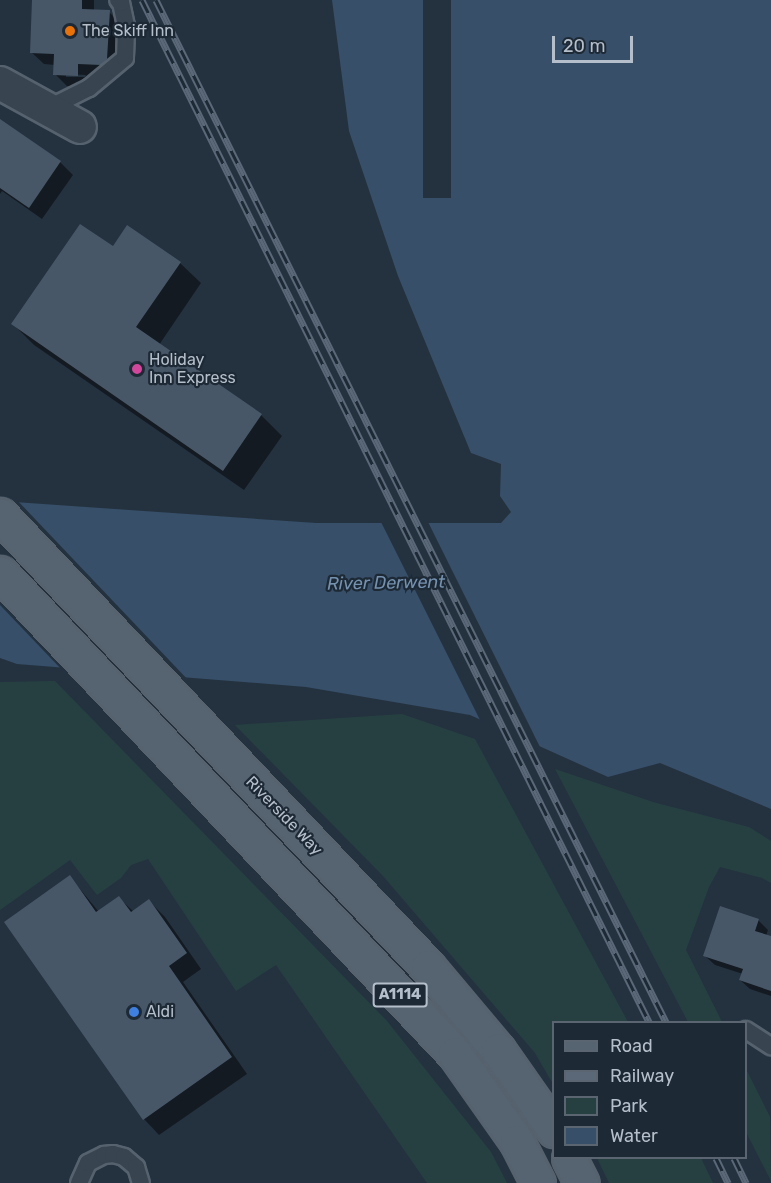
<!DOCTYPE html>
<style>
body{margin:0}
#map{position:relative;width:771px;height:1183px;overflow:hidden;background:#243240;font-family:Rubik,sans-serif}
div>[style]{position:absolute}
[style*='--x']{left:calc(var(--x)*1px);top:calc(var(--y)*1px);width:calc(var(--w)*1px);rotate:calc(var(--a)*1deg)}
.green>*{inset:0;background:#264041}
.water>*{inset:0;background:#374f68}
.pier>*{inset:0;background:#243240;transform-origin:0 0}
.shadow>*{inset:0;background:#0007}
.building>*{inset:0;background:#485767}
.roads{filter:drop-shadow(2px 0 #56626e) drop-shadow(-2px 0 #56626e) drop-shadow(0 2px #56626e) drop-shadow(0 -2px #56626e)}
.service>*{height:16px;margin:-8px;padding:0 8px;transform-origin:8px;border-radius:8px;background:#384450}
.minor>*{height:32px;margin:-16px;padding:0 16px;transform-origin:16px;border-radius:16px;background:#384450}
.primary>*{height:33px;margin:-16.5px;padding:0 16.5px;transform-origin:16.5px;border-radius:16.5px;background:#566370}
.rail>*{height:7px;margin-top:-3.5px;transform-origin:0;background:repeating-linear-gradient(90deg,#1d2935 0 14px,#5a6877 0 28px);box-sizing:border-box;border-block:2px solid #5a6877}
.dots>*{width:16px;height:16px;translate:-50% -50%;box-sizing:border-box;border:3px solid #1d2935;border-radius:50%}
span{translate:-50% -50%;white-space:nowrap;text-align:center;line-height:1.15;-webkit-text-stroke:4.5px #1d2935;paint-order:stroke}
.shield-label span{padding:2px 4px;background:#1d2935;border:2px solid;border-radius:4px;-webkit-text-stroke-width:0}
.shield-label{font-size:15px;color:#b5bfcb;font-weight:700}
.poi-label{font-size:16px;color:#b5bfcb}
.left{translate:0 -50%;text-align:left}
.street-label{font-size:16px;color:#b5bfcb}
.water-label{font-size:18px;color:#7491af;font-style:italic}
.legend{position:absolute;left:552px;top:1021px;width:195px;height:138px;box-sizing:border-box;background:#1d2935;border:2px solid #5a6571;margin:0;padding:8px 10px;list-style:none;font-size:18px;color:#b5bfcb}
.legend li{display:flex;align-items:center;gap:12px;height:30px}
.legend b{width:30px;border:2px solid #5a6571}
.scale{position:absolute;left:552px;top:36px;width:81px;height:27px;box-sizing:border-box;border:3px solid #b5bfcb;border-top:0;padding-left:8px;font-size:18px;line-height:21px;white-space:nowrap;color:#b5bfcb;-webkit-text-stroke:4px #1d2935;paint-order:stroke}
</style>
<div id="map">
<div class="green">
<div style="clip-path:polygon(55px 681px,387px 1021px,491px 1152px,507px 1183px,427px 1183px,276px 965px,236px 991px,148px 859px,131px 865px,121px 878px,97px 895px,70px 860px,0 910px,0 682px)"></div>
<div style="clip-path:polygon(402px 714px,475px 739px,628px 1022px,554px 1022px,553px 1084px,535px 1053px,383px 876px,235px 725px)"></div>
<div style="clip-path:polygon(555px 769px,653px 802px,749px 827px,771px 841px,771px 883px,762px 878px,720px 867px,709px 887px,686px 950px,722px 1022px,688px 1022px)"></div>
<div style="clip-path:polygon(746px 1069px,770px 1117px,771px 1181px,746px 1132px)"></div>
<div style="clip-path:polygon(597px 1158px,701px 1158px,713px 1183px,609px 1183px)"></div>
</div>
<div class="water">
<div style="clip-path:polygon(332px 0,771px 0,771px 809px,660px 763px,608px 777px,470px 715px,306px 687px,17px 664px,0 658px,0 501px,316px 523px,501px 523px,511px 512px,500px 496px,501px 464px,471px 453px,398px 276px,349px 131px)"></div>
</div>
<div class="pier">
<div style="left:423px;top:0;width:28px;height:198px"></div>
<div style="clip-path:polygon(0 498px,16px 499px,190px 682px,63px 671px,0 605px)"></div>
<div style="clip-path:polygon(380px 520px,427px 520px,542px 751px,482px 724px)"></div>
</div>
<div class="shadow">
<div style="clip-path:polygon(evenodd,34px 0,94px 0,94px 11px,109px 12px,121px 24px,119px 71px,113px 76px,90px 75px,90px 87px,67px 86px,55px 74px,55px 65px,44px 64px,31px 52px,34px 0,66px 74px,86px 75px,85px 77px,66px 77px,66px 74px)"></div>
<div style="clip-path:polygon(0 121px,60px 162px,73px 175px,42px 219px,2px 191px,0 194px)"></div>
<div style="clip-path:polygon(113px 248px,180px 263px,201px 283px,159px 345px,261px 415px,282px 436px,244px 490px,34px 345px,13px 324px)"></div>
<div style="clip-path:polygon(70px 877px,99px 912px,119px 898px,134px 912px,149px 901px,165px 917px,201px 969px,183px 982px,247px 1074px,159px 1135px,144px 1119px)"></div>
<div style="clip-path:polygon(758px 920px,768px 930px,766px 936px,771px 938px,771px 996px,750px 989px,740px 980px,743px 974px,715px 965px,705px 956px)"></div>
</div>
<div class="building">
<div style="clip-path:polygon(32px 0,82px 0,82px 9px,110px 10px,107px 59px,101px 65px,78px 64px,78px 76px,53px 75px,54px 54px,30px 53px)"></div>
<div style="clip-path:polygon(0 119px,61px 161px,29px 208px,0 188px)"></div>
<div style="clip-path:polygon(80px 224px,113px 246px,127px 225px,181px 262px,136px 327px,262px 414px,223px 471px,11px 324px)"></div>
<div style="clip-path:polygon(70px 875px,96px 912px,119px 896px,131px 912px,149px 899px,187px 953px,169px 966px,232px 1057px,143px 1120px,4px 922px)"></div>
<div style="clip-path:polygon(720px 906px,759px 919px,755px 931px,771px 936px,771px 991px,739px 980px,743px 969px,703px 956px)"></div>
</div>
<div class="roads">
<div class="service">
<div style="--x:47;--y:109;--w:47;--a:-26.6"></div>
<div style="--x:89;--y:88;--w:47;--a:-39.8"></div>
<div style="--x:125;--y:58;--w:32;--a:-88"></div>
<div style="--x:126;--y:26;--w:24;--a:-102"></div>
<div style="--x:121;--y:3;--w:4;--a:-135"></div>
<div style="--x:746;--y:1030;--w:30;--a:33"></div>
<div style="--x:79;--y:1183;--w:22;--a:-66"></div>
<div style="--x:88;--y:1163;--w:18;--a:-27"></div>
<div style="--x:104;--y:1155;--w:9;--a:-6"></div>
<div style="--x:113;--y:1154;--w:11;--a:15"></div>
<div style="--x:124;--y:1157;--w:16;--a:40"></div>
<div style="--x:136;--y:1167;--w:17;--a:73"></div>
</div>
<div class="minor">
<div style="--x:0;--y:83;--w:91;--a:28.8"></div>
</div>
<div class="primary">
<div style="--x:0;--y:515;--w:622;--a:46.56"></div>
<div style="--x:428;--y:967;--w:109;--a:49.9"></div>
<div style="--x:498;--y:1050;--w:98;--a:55"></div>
<div style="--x:0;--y:573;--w:662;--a:46.59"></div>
<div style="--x:455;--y:1054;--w:108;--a:54.8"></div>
<div style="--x:517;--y:1142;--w:46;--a:62.9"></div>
<div style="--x:569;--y:1158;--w:28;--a:63"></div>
</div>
</div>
<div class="rail">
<div style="--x:142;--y:0;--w:1141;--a:63.61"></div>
<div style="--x:156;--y:0;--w:1142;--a:63.48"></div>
<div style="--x:716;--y:1158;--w:28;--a:64"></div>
<div style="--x:734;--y:1158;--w:28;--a:64"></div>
</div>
<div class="dots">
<div style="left:70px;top:31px;background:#e8710a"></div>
<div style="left:137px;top:369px;background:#d1479c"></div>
<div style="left:134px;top:1012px;background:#3f7fe0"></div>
</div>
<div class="shield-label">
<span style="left:400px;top:995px">A1114</span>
</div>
<div class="poi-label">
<span class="left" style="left:82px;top:31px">The Skiff Inn</span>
<span class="left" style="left:149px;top:369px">Holiday<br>Inn Express</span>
<span class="left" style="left:146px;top:1012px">Aldi</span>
</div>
<div class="street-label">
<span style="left:284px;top:816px;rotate:46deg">Riverside Way</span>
</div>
<div class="water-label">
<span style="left:386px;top:583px;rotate:-1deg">River Derwent</span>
</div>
<ul class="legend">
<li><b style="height:8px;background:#566370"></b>Road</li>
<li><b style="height:8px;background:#5a6877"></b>Railway</li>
<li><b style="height:16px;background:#264041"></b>Park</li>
<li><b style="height:16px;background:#374f68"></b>Water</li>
</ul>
<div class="scale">20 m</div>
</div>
